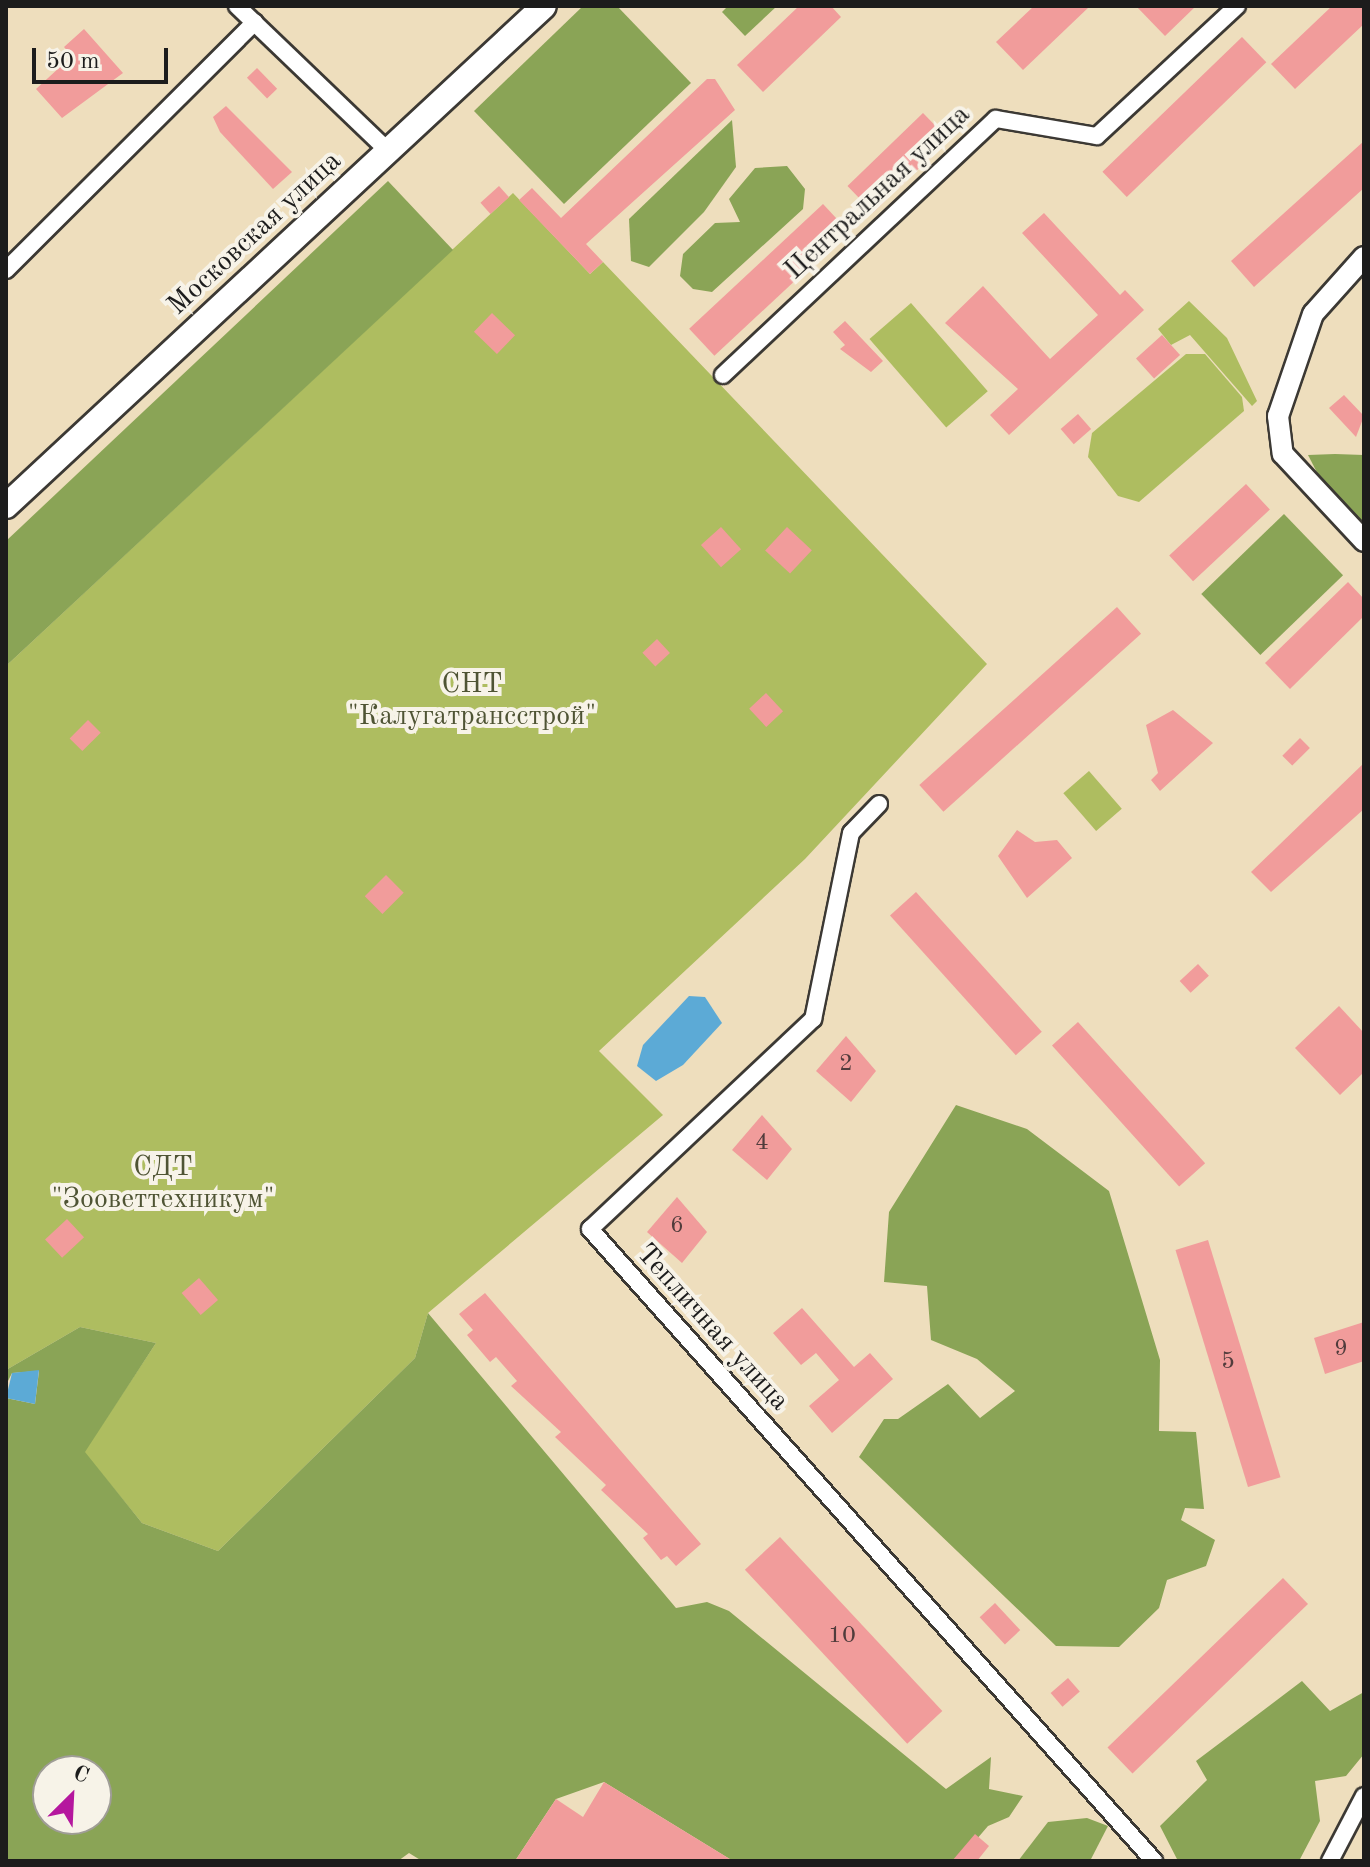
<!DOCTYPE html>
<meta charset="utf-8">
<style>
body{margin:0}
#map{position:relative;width:1370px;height:1867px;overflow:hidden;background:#eedebd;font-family:"Old Standard TT",serif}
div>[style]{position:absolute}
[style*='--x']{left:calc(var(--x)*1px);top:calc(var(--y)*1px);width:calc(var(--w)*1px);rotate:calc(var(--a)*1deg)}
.green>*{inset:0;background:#aebd60;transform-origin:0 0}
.forest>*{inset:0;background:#8aa456;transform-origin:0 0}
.water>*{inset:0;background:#5caad6}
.building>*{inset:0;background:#f19c9b;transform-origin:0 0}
.roads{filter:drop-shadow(2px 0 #3c3934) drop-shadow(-2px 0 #3c3934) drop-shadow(0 2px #3c3934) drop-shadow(0 -2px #3c3934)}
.minor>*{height:16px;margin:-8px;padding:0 8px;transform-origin:8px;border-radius:8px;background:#fff}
.tertiary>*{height:20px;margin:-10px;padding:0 10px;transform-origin:10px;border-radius:10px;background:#fff}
.primary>*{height:24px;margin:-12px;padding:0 12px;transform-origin:12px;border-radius:12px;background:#fff}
span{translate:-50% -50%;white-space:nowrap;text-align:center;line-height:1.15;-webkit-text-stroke:8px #f7f3e8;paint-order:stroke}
.number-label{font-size:24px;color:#513c3c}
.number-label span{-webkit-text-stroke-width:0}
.street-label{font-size:28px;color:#1c1c1c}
.park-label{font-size:28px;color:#4f5434}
.frame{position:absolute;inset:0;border:8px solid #1c1c1c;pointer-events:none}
.north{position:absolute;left:32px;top:1755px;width:80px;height:80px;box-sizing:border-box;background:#f7f3e8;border:2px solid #9f9d96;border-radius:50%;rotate:24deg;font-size:22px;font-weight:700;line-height:32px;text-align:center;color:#1c1c1c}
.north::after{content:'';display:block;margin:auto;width:28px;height:36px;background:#b5179e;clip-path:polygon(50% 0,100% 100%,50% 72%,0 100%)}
.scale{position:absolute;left:32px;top:48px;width:136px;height:36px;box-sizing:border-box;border:4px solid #1c1c1c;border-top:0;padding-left:10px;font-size:24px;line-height:28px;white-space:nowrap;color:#1c1c1c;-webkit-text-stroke:6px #f7f3e8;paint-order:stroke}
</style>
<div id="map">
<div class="green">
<div style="clip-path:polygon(513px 193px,590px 274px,603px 262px,987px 664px,805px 859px,599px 1051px,663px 1115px,428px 1313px,415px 1358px,218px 1551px,142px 1523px,84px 1452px,156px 1343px,80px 1327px,6px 1370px,6px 666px)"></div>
<div style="clip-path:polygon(1189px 301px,1227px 338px,1257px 401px,1252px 406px,1190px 335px,1171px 345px,1158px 329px)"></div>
<div style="left:911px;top:303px;width:117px;height:55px;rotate:49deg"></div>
<div style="clip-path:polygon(1186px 354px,1205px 354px,1242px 397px,1244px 411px,1139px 502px,1118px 496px,1088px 457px,1092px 433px)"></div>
<div style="left:1089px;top:771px;width:50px;height:34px;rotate:49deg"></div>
</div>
<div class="forest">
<div style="clip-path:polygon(583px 6px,617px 6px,691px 83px,564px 204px,474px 111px)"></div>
<div style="clip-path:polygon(728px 6px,777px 6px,745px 36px,722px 12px)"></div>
<div style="clip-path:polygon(732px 120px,736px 167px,704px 212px,649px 267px,631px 261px,629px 219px)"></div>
<div style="clip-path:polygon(787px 166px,805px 189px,803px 209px,712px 292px,693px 289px,680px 276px,683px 254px,715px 223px,740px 222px,729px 199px,755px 168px)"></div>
<div style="clip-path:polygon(388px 181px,453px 250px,6px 666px,6px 541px)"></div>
<div style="clip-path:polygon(1335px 454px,1364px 455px,1364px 525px,1324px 486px,1308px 455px)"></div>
<div style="left:1284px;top:514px;width:85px;height:115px;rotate:46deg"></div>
<div style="clip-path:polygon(956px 1105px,1027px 1129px,1109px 1191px,1160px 1360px,1159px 1431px,1196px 1432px,1204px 1509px,1185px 1508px,1181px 1520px,1215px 1540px,1206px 1566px,1167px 1580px,1159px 1608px,1119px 1647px,1056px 1646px,859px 1457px,884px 1419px,898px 1419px,948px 1384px,980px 1418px,1015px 1391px,977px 1359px,931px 1340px,927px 1286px,884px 1282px,889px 1212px)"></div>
<div style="clip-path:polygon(evenodd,428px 1313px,676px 1608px,707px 1602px,729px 1611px,946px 1789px,991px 1757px,989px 1789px,1023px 1796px,1009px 1817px,988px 1826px,958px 1861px,733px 1861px,604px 1782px,556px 1799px,515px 1861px,422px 1861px,409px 1853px,398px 1861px,6px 1861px,6px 1398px,35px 1404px,39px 1371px,12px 1373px,6px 1385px,6px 1370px,80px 1327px,156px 1343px,85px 1452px,142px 1523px,218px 1551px,415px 1358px,428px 1313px,48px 1771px,96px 1771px,96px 1819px,48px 1819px,48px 1771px)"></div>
<div style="clip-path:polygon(1302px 1681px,1330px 1711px,1364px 1692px,1364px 1754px,1346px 1776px,1315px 1781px,1320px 1821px,1299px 1861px,1178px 1861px,1160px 1826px,1207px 1780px,1196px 1761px)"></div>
<div style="clip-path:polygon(1087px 1818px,1108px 1826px,1090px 1861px,1018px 1861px,1048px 1822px)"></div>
</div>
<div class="water">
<div style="clip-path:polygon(689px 996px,705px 997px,722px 1023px,683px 1065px,656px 1081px,637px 1066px,643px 1045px)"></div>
<div style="clip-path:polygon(39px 1370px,35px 1404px,6px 1398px,12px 1373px)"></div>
</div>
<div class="building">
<div style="clip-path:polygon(799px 6px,831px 6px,841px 17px,763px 92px,737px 65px)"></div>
<div style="clip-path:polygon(1034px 6px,1090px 6px,1023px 70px,996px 42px)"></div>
<div style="clip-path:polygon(1136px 6px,1196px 6px,1165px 36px)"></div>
<div style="clip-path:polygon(1332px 6px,1364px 6px,1364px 24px,1295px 89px,1271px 64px)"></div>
<div style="clip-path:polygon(84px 29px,123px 73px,62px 118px,36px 89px,72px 56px,64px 47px)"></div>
<div style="left:1242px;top:37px;width:35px;height:194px;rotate:46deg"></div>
<div style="left:257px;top:68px;width:29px;height:14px;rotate:46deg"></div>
<div style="clip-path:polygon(707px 79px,715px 79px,735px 110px,586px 244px,603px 262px,590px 274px,519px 200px,532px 188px,561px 218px)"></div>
<div style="clip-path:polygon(226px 106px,292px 172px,273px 189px,220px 132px,213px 117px)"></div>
<div style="left:923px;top:113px;width:37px;height:105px;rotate:46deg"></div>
<div style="clip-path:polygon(1364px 141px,1364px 188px,1254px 287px,1231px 261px)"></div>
<div style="left:499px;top:186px;width:15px;height:25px;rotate:48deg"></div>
<div style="left:823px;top:204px;width:37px;height:183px;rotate:47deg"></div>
<div style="clip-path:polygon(1044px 213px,1120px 295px,1125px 290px,1144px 310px,1009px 435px,990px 415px,1018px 389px,945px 323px,983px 286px,1050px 359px,1098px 315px,1022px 233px)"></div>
<div style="left:492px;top:313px;width:32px;height:26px;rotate:44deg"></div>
<div style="clip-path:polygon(845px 321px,883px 361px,871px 372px,840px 349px,845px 345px,833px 332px)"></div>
<div style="left:1162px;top:335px;width:27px;height:35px;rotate:48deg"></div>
<div style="clip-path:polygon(1344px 395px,1364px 416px,1356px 437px,1329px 408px)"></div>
<div style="left:1078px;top:414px;width:20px;height:23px;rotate:49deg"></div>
<div style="left:1246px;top:484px;width:35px;height:105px;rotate:47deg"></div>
<div style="left:721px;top:527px;width:30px;height:27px;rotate:48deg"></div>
<div style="left:787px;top:527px;width:34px;height:32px;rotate:43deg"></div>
<div style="clip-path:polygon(1348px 582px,1364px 599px,1364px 616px,1290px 689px,1265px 663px)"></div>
<div style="left:1117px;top:607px;width:36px;height:266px;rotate:48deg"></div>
<div style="left:657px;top:639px;width:19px;height:20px;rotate:47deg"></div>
<div style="left:766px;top:693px;width:25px;height:23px;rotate:47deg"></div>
<div style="clip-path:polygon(1173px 710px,1213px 743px,1160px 791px,1151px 780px,1158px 773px,1146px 725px)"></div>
<div style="left:88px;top:720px;width:18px;height:26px;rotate:45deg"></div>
<div style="left:1300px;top:738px;width:14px;height:25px;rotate:45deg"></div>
<div style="clip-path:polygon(1364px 763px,1364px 809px,1271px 892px,1251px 872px)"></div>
<div style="clip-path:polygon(1017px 830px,1035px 842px,1057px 840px,1072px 858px,1027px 898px,998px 856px)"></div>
<div style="left:386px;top:875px;width:25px;height:30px;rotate:45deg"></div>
<div style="left:916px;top:892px;width:188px;height:35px;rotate:48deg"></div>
<div style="left:1198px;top:964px;width:16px;height:25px;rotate:47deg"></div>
<div style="clip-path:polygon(1339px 1006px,1364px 1033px,1364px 1072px,1340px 1095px,1295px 1048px)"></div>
<div style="left:1078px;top:1022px;width:190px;height:35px;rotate:48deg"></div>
<div style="clip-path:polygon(846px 1036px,876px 1071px,851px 1102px,816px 1071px)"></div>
<div style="clip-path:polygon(762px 1115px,792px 1149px,767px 1180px,732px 1150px)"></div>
<div style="clip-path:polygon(677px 1197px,707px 1232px,682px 1263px,647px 1232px)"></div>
<div style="left:67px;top:1219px;width:25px;height:30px;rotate:47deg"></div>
<div style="left:1208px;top:1240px;width:248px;height:34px;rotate:73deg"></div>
<div style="left:199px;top:1278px;width:29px;height:23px;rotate:49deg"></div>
<div style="clip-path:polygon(485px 1293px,701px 1544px,676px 1566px,667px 1556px,661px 1560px,643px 1538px,648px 1534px,601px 1490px,606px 1485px,555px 1437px,561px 1432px,511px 1386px,517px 1381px,496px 1357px,490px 1362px,467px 1335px,473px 1330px,459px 1314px)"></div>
<div style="clip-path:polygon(802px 1308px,854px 1367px,870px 1353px,893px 1379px,832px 1433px,809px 1406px,839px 1380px,816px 1353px,801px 1365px,773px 1333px)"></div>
<div style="clip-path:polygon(1364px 1322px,1364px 1361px,1325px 1374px,1314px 1338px)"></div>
<div style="left:780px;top:1537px;width:238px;height:48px;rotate:47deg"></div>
<div style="left:1283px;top:1578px;width:36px;height:244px;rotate:46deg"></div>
<div style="left:995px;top:1603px;width:37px;height:21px;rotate:47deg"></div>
<div style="left:1068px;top:1678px;width:18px;height:23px;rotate:49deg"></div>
<div style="clip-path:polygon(604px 1782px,733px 1861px,515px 1861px,556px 1799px,583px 1817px)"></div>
<div style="clip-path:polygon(975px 1834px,989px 1846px,977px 1861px,952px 1861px)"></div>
</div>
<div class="roads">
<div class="minor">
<div style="--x:237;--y:6;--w:209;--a:43.8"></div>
<div style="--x:6;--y:270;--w:351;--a:-44.9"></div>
<div style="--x:723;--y:375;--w:374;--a:-43.2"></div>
<div style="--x:996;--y:119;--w:102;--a:9.6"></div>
<div style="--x:1097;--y:136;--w:191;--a:-42.9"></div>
<div style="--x:879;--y:804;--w:40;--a:134"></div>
<div style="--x:851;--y:833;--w:190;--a:101.5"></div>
<div style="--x:813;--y:1019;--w:306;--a:136.7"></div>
<div style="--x:590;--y:1229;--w:847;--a:48.25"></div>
<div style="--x:1330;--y:1861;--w:73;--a:-62.4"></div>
</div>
<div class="tertiary">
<div style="--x:1364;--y:257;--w:76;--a:131.8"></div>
<div style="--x:1313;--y:314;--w:108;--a:108.9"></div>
<div style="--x:1278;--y:416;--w:38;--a:83"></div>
<div style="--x:1283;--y:454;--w:119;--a:47"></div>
</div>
<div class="primary">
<div style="--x:6;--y:506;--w:734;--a:-42.9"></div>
</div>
</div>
<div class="number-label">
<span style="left:846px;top:1065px">2</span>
<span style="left:762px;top:1144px">4</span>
<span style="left:677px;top:1227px">6</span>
<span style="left:1341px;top:1350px">9</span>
<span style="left:1228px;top:1363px">5</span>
<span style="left:842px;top:1637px">10</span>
</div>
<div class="street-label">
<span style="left:878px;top:193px;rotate:-43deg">Центральная улица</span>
<span style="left:255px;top:234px;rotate:-43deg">Московская улица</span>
<span style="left:712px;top:1328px;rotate:48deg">Тепличная улица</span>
</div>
<div class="park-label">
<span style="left:472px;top:701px">СНТ<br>"Калугатрансстрой"</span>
<span style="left:163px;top:1184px">СДТ<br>"Зооветтехникум"</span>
</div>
<div class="frame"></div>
<div class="north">С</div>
<div class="scale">50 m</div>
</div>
